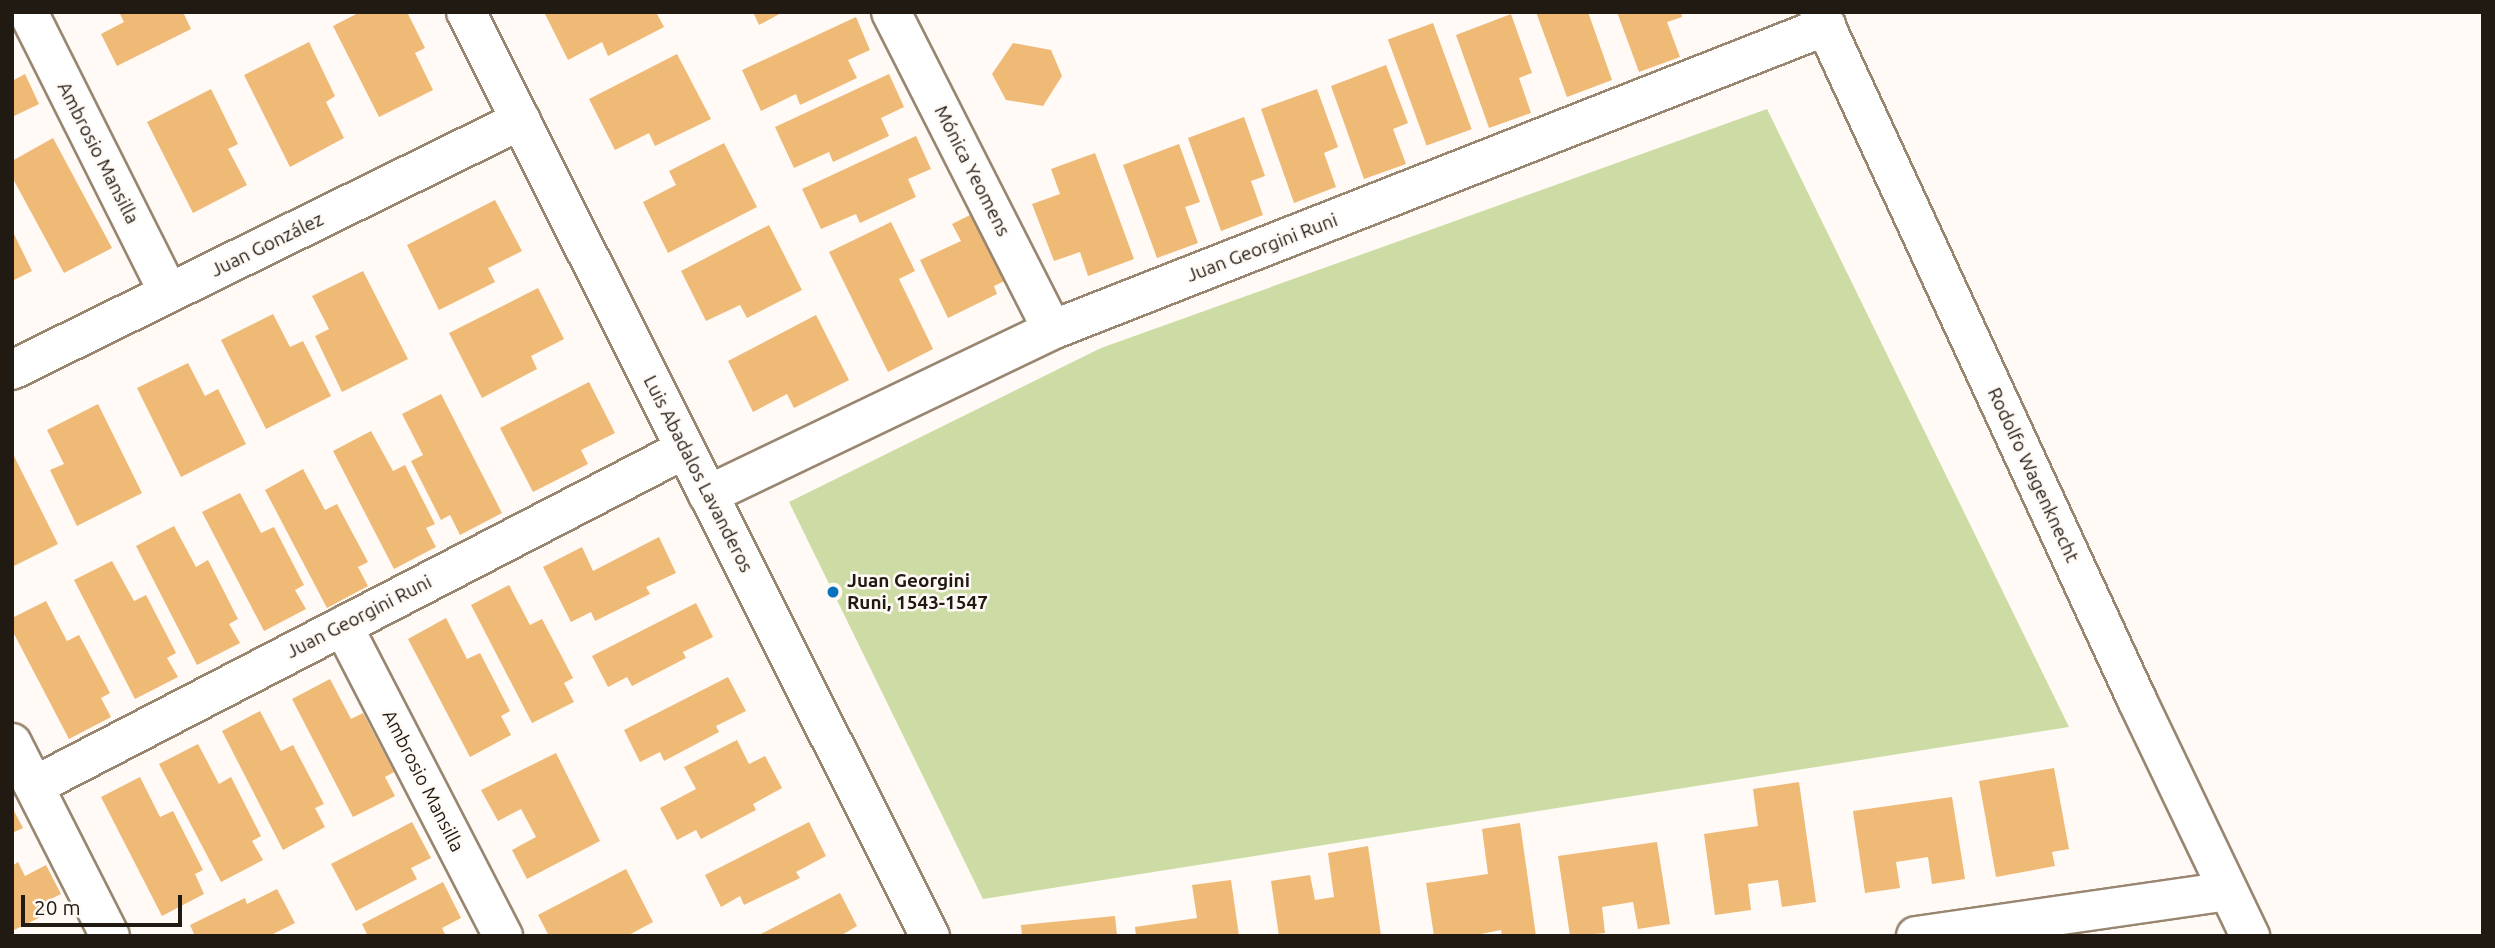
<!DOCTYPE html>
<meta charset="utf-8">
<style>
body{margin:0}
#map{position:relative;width:2495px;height:948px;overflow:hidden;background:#fffaf6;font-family:Ubuntu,sans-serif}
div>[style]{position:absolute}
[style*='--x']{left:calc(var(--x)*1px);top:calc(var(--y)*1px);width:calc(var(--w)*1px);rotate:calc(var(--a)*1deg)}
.green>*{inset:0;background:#cddca4}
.building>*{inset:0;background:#efb976;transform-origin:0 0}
.roads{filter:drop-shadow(2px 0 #988671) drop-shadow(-2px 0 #988671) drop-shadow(0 2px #988671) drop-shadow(0 -2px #988671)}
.minor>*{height:38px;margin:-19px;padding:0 19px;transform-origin:19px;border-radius:19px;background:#fff}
.dots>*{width:19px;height:19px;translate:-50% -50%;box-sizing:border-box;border:4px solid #fffaf6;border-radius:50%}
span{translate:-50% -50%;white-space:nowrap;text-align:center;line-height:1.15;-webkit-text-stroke:5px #fffaf6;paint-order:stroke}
.street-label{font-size:19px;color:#211a12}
.poi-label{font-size:19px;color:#211a12;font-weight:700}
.left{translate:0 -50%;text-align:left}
.frame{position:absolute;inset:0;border:14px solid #211a12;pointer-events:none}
.scale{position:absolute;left:21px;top:895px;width:161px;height:32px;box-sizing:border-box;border:4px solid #211a12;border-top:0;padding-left:9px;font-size:21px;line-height:24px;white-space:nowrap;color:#211a12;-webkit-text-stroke:5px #fffaf6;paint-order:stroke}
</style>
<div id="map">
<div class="green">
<div style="clip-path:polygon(1767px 109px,2069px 727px,983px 899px,789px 502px,1101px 348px)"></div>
</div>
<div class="building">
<div style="clip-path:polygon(119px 12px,183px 12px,191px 29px,117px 66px,101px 34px,124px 22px)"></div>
<div style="clip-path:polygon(360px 12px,407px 12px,425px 48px,415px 53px,433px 90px,379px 117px,333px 26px)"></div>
<div style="clip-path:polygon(544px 12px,656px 12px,664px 27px,608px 56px,602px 42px,568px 60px)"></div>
<div style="clip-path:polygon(753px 12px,783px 12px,759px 25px)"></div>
<div style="clip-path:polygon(1536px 12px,1588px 12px,1612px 80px,1567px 97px)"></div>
<div style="clip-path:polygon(1617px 12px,1681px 12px,1682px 17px,1667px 22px,1680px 57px,1639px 72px)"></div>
<div style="clip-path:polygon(1511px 14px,1532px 73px,1519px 78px,1531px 113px,1489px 128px,1456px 35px)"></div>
<div style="clip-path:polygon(856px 17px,870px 50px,848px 60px,857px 78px,800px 105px,796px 94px,761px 111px,742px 70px)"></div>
<div style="left:1433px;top:23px;width:113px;height:48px;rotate:70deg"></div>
<div style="clip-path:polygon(309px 42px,335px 96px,326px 102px,344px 138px,290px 167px,244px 75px)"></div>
<div style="clip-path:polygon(1013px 43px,1051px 50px,1062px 76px,1043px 106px,1006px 100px,992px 74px)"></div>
<div style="clip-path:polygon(677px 54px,711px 119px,655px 146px,649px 133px,615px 150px,589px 99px)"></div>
<div style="clip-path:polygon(1386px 65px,1408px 123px,1393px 129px,1406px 164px,1364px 179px,1331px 86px)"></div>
<div style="clip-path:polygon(25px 74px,39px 104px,12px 117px,12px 81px)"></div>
<div style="clip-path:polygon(889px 74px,904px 107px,881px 118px,889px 136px,833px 162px,829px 152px,794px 168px,775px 127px)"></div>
<div style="clip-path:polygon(211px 89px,238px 144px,228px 149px,247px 185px,193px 213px,147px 122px)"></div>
<div style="clip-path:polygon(1317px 89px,1338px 147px,1324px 153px,1336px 187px,1294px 203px,1261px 109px)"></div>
<div style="clip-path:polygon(1244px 117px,1265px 176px,1251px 181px,1263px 215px,1221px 231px,1188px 138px)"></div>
<div style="clip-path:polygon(916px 136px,931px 169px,908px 179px,916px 197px,860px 223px,856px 214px,821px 229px,802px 189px)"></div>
<div style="clip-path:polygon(53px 138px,112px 248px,64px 273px,12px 177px,12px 161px)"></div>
<div style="clip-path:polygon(724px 143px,757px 207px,668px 253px,643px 202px,676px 185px,669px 171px)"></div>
<div style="clip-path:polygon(1179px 144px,1200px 202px,1185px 207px,1198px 243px,1157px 258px,1123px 165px)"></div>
<div style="clip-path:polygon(1095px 153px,1134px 259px,1088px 276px,1080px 252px,1054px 261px,1032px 204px,1060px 194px,1051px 169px)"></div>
<div style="clip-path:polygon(495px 200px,522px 251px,488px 268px,495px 282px,439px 310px,407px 245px)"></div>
<div style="clip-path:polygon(980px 210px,1013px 277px,994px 286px,997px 294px,948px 318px,920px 260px,961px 241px,952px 224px)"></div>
<div style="clip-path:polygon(891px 222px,915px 271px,899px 279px,933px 349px,888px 372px,829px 252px)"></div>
<div style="clip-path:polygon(769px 225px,802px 290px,747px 318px,740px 305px,706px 321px,681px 271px)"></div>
<div style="clip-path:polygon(12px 230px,32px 271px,12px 281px)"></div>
<div style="clip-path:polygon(363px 271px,408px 359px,342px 392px,315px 336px,329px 329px,312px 296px)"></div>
<div style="clip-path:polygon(538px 288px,564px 339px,531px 356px,537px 369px,482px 398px,449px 333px)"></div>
<div style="clip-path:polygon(273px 314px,290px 347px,303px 341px,331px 396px,266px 429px,221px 340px)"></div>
<div style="clip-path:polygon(816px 315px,849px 380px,794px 408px,787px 394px,753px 412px,728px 361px)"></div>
<div style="clip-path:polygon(188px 363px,205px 396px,218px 389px,246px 444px,181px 477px,137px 388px)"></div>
<div style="clip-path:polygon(589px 382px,615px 433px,581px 450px,588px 464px,533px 492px,500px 428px)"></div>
<div style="clip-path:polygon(441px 394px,502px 513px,460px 535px,450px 515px,441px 520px,411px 461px,423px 455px,402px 414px)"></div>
<div style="clip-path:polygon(98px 404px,142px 493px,77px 526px,50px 470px,64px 464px,47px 430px)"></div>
<div style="clip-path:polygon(371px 431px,393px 471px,405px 465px,435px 524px,426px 528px,436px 547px,394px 569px,333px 451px)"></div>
<div style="clip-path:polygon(12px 452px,58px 544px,12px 567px)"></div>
<div style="clip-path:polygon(303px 469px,325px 510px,337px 504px,368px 562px,358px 567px,368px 586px,327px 608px,265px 490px)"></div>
<div style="clip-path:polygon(240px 493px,261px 533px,274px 527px,304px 585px,295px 590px,306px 609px,264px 631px,202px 512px)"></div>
<div style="clip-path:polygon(174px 526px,196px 567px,208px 560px,238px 619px,229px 624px,240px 643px,197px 665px,136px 546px)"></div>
<div style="clip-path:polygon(659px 537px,676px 573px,646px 587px,650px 594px,595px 621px,591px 612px,571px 622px,543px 567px,582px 547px,593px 571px)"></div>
<div style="clip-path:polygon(112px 561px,134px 601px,146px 595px,176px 653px,167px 658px,178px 677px,135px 699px,74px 580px)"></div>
<div style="clip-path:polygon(509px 585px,530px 625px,542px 619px,573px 678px,564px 683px,574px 702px,532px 723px,471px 605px)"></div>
<div style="clip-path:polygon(46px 601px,67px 641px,79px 635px,110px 693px,101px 698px,111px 717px,69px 739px,12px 630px,12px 618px)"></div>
<div style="clip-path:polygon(696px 603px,713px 637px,683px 652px,686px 658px,632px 686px,627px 677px,608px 687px,592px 656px)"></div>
<div style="clip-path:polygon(446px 618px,467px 659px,480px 653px,510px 711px,501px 716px,511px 735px,470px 757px,408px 639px)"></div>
<div style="clip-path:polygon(728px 677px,746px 711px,716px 726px,719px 732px,664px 761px,660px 752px,640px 762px,624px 730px)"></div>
<div style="clip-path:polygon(330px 679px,351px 719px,363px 713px,394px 772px,385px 777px,395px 796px,353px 817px,292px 699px)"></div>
<div style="clip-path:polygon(260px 711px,281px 751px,293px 745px,324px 804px,315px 808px,325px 827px,283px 850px,222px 731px)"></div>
<div style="clip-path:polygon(737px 740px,749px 764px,765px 756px,782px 788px,753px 804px,756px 810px,701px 839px,696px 830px,677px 840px,660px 808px,696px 789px,684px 767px)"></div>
<div style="clip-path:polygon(198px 744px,219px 784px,231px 777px,261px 836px,252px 841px,263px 860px,221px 882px,159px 764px)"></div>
<div style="clip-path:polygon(556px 753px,600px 841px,527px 879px,512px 850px,536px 837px,521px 809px,498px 821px,481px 790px)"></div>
<div style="clip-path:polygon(2054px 768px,2069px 849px,2052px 852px,2055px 866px,1996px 877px,1979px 781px)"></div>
<div style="clip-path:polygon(140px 777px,160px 817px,173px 811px,203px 870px,195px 874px,204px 894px,162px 916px,101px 797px)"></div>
<div style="clip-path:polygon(1799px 782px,1816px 902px,1782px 907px,1778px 880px,1748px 884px,1751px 910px,1715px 915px,1704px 834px,1758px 826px,1753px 789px)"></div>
<div style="clip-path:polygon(1952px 797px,1965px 879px,1932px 884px,1928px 857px,1896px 862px,1900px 888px,1865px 893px,1853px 811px)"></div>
<div style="clip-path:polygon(12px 807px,23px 828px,12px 833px)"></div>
<div style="clip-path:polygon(412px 822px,431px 858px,411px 868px,417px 879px,356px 911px,331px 864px)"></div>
<div style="clip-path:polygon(809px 822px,826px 856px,796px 872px,800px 878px,744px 905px,740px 896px,721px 907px,705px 875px)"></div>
<div style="clip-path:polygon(1520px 823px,1536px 936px,1502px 936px,1501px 930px,1471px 936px,1434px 936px,1426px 883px,1488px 874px,1482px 829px)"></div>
<div style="clip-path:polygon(1657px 842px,1670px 924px,1638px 929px,1633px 902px,1602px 907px,1605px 933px,1570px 936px,1558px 856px)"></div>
<div style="clip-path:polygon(1368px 846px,1381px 936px,1279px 936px,1271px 881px,1310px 875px,1315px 900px,1334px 897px,1328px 853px)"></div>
<div style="clip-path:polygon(18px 862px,25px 876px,46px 865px,61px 894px,41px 904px,47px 914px,12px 931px,12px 866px)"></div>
<div style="clip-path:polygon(626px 869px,653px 922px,627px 936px,549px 936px,538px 915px)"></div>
<div style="clip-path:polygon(1231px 880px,1239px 936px,1136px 936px,1135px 927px,1197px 918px,1192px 885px)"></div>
<div style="clip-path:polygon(443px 882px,461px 918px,442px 928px,446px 936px,368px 936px,362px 924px)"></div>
<div style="clip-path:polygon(277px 889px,295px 923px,269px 936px,195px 936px,190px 925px,245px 898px,247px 904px)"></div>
<div style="clip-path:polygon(840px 893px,857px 926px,840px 936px,757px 936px)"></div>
<div style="clip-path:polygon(1115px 916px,1117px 936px,1022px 936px,1021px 925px)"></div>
</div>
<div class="roads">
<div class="minor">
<div style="--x:28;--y:12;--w:314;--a:63.4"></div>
<div style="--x:466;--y:12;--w:1034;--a:63.34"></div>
<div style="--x:891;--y:12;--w:356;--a:63.1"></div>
<div style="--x:1819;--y:12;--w:758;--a:65.19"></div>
<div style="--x:2137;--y:700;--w:262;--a:64.4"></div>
<div style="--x:12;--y:370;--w:567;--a:-26.16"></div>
<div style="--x:708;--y:495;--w:382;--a:-25.6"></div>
<div style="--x:1052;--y:330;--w:832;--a:-21.44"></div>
<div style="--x:343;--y:626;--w:349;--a:62.7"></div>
<div style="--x:12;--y:743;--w:216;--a:63.1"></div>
<div style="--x:34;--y:786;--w:733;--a:-27.37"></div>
<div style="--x:1916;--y:936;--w:314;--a:-8.2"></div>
</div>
</div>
<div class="dots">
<div style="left:833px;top:592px;background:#0772be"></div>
</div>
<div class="street-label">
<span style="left:98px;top:153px;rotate:63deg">Ambrosio Mansilla</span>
<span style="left:972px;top:171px;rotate:63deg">Mónica Yeomens</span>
<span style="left:267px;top:245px;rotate:-26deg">Juan González</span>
<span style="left:1262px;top:248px;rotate:-21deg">Juan Georgini Runi</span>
<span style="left:698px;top:474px;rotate:63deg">Luis Abadalos Lavanderos</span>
<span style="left:2033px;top:475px;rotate:65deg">Rodolfo Wagenknecht</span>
<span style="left:359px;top:617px;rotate:-27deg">Juan Georgini Runi</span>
<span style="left:423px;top:781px;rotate:63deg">Ambrosio Mansilla</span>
</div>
<div class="poi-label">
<span class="left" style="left:847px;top:592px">Juan Georgini<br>Runi, 1543-1547</span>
</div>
<div class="frame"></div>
<div class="scale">20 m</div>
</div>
